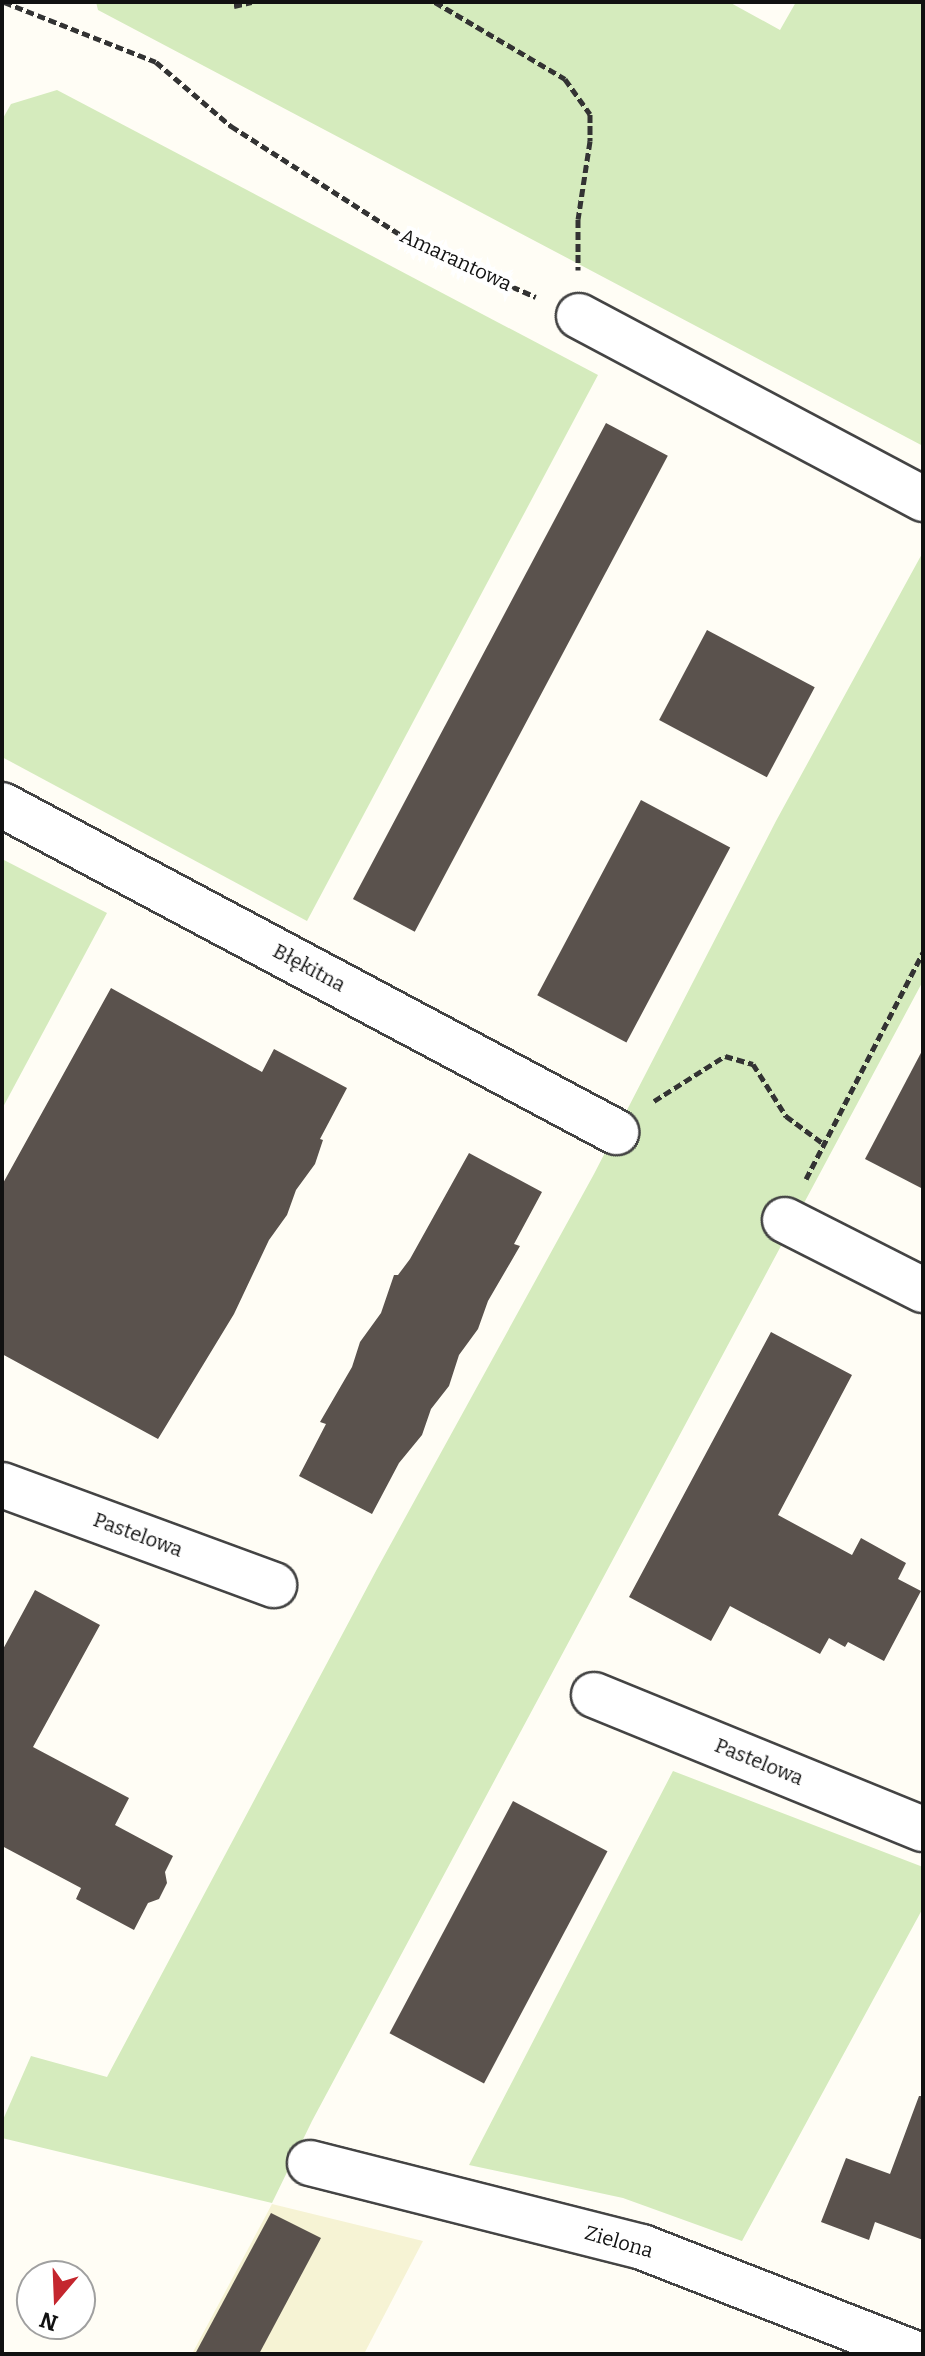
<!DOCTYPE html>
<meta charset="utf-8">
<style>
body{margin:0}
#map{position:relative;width:925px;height:2356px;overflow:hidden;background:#fffdf5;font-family:Bitter,serif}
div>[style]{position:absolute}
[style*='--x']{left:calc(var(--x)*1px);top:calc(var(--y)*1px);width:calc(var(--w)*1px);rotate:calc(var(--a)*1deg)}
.farmland>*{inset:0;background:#f6f3d4}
.green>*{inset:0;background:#d5ebbd}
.building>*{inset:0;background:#5a524d;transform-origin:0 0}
.path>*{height:5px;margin-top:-2.5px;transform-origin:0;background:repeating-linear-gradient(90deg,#333 0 8px,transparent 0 12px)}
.roads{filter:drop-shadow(2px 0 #444) drop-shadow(-2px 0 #444) drop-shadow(0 2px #444) drop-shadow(0 -2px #444)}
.minor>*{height:44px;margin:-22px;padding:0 22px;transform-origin:22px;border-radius:22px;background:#fff}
span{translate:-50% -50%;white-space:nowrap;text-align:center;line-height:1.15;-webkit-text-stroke:8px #fff;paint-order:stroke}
.street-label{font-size:20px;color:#111}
.frame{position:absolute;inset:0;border:4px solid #111;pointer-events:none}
.north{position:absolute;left:16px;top:2260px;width:80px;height:80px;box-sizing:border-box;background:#fff;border:2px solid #a0a0a0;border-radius:50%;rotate:199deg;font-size:22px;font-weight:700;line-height:32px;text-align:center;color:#111}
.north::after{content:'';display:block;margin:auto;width:28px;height:36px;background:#c4262e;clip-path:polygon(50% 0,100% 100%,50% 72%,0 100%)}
</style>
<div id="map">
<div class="farmland">
<div style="clip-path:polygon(272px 2204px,423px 2241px,364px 2354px,192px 2354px)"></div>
</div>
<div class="green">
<div style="clip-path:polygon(96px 2px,729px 2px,780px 30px,796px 2px,923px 2px,923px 446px,98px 10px)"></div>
<div style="clip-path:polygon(57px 90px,598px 375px,307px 921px,2px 757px,2px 120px,11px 104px)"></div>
<div style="clip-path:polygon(923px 552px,923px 981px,312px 2121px,272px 2203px,2px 2138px,2px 2122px,31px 2056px,107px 2077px,377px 1569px,594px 1174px,776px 821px)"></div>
<div style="clip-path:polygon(2px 859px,107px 913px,2px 1109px)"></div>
<div style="clip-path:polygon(673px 1771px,923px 1867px,923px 1908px,742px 2241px,623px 2198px,469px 2165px)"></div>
</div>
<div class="building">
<div style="left:606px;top:423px;width:70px;height:539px;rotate:28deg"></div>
<div style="left:707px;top:630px;width:122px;height:102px;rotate:28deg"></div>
<div style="left:641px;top:800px;width:101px;height:221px;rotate:28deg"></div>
<div style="clip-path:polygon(111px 988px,262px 1072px,274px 1049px,347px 1088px,320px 1139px,323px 1140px,315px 1164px,296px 1190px,287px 1215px,269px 1240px,234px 1314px,158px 1439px,2px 1354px,2px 1185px)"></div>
<div style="clip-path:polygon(923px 1049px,923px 1189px,865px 1159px)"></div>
<div style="clip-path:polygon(469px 1153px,542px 1192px,514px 1244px,520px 1246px,488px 1301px,478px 1329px,459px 1355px,449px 1386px,431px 1409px,422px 1435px,399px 1463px,372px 1514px,299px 1476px,326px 1424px,320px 1422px,352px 1367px,360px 1342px,381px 1313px,394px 1275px,398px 1275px,410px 1259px)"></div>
<div style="clip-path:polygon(771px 1332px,852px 1375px,778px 1515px,852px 1555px,861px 1538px,906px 1563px,898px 1579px,921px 1591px,884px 1661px,848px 1642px,845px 1647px,829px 1638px,820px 1654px,730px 1606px,711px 1641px,629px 1597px)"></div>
<div style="clip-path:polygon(35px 1590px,100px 1625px,33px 1747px,129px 1798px,115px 1825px,173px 1856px,165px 1872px,167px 1883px,159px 1899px,148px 1903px,134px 1930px,76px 1899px,81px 1888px,2px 1846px,2px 1651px)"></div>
<div style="left:513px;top:1801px;width:107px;height:263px;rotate:28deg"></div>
<div style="clip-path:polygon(919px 2096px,923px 2096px,923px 2240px,875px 2222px,869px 2240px,821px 2222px,846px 2158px,890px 2174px)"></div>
<div style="clip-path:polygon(271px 2213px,321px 2238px,259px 2354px,195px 2354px)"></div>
</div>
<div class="path">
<div style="--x:4;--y:2;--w:163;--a:21.5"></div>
<div style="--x:156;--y:62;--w:99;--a:40.5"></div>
<div style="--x:231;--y:126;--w:216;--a:32.7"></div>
<div style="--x:413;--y:243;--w:134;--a:23.7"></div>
<div style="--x:435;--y:2;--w:151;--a:30.6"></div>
<div style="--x:565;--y:79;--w:43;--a:54.5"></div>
<div style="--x:590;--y:114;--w:27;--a:90"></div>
<div style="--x:590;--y:141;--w:79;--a:98.7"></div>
<div style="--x:578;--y:219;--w:51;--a:90"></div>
<div style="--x:234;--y:6;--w:18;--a:-13"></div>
<div style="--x:654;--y:1101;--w:84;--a:-32.4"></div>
<div style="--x:725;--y:1056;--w:29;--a:16"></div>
<div style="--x:753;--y:1064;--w:62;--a:57.6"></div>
<div style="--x:786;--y:1116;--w:47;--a:36.4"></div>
<div style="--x:806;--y:1179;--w:255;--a:-62.7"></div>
</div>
<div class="roads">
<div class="minor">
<div style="--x:579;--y:316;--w:390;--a:28"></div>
<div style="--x:2;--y:805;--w:696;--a:28.04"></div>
<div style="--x:785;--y:1220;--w:155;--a:26.9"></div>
<div style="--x:2;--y:1485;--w:290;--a:20.2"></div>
<div style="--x:594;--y:1695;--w:355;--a:22.2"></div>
<div style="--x:310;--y:2163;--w:342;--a:14.2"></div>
<div style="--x:642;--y:2247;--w:295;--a:21.3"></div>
</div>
</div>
<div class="street-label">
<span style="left:456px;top:260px;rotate:25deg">Amarantowa</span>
<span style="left:309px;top:968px;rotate:28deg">Błękitna</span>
<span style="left:138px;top:1535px;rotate:20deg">Pastelowa</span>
<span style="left:759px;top:1762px;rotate:22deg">Pastelowa</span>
<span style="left:619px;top:2242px;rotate:16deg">Zielona</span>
</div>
<div class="frame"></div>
<div class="north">N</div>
</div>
